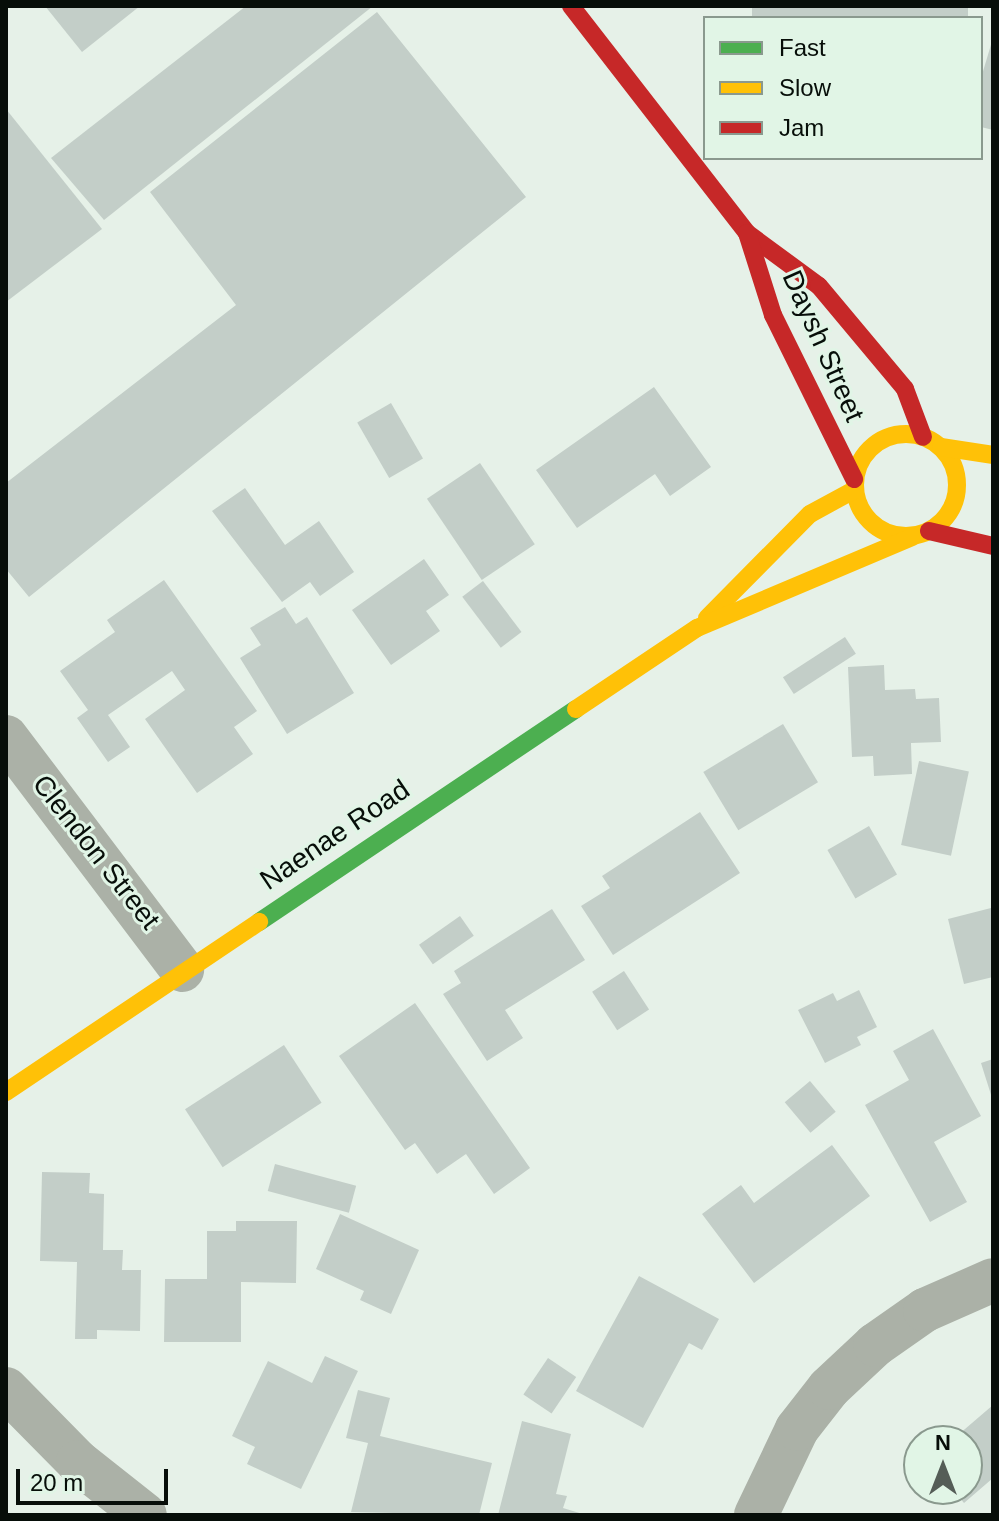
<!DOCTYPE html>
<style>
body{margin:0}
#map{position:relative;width:999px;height:1521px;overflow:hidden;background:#e6f1e8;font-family:Arial,sans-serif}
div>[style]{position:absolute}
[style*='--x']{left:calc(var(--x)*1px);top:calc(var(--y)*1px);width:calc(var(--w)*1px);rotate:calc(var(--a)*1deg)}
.building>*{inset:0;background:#c3cec8;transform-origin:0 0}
.street>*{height:44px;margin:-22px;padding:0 22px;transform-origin:22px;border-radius:22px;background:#abb1a7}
.fast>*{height:18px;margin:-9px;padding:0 9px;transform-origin:9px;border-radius:9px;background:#4caf50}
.slow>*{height:18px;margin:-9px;padding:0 9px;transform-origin:9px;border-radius:9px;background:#ffc107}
.slow>.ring{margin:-9px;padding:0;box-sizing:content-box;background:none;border:18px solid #ffc107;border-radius:50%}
.jam>*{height:18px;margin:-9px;padding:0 9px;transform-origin:9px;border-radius:9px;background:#c62828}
span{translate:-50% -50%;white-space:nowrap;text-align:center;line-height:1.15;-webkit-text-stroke:6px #e1f5e6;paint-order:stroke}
.street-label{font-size:28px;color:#070e09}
.frame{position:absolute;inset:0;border:8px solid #070e09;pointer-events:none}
.legend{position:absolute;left:703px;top:16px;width:280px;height:144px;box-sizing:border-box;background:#e1f5e6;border:2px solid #8a998e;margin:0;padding:10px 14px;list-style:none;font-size:24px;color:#070e09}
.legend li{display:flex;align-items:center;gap:16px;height:40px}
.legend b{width:40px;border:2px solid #8a998e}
.north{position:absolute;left:903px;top:1425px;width:80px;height:80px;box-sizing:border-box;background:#e1f5e6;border:2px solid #8a998e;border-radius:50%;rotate:0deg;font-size:22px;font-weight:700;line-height:32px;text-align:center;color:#070e09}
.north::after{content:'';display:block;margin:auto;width:28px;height:36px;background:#555d57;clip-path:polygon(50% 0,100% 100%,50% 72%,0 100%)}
.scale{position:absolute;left:16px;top:1469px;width:152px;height:36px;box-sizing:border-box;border:4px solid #070e09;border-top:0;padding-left:10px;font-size:24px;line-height:28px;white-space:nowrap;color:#070e09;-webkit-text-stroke:6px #e1f5e6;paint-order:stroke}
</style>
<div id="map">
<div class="building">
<div style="clip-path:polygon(45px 6px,140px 6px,82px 52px)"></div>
<div style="clip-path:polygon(246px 6px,373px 6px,104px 220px,51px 158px)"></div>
<div style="left:752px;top:6px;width:216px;height:15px"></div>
<div style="clip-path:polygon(377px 12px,526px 197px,29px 597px,6px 569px,6px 483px,236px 305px,150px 192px)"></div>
<div style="clip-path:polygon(993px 38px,993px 130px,981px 127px,981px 78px)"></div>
<div style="clip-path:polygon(6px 109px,102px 229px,6px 302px)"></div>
<div style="clip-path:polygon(654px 387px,711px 467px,670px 496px,655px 474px,577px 528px,536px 470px)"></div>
<div style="left:391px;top:403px;width:64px;height:39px;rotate:60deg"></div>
<div style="left:480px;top:463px;width:98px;height:64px;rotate:56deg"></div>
<div style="clip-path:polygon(245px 488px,285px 545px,319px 521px,354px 572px,320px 596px,310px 582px,282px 602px,212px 511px)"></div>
<div style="clip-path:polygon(424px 559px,449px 595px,426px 611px,440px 631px,391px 665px,352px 610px)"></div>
<div style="clip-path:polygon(164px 580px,257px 711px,234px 727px,253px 754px,197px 793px,145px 719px,185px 690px,172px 671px,108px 715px,130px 747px,108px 762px,77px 718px,88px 710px,60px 671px,115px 632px,107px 620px)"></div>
<div style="left:483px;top:581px;width:64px;height:26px;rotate:53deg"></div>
<div style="clip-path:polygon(285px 607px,296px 624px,307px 617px,354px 693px,287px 734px,240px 658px,261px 645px,250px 628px)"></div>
<div style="left:845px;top:637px;width:20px;height:74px;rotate:57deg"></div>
<div style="clip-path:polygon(884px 665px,885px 690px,915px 689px,916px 699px,939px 698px,941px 742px,911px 743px,912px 774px,874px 776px,873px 756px,852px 757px,848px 667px)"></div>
<div style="left:783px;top:724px;width:68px;height:93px;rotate:59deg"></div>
<div style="left:919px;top:761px;width:51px;height:86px;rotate:12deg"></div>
<div style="clip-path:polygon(700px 812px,740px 873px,613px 955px,581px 906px,610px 888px,602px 876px)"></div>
<div style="left:869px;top:826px;width:56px;height:48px;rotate:60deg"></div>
<div style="clip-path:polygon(991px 908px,993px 977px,964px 984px,948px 919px)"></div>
<div style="clip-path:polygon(552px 909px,585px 960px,505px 1010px,523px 1038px,487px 1061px,443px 994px,461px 983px,454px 971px)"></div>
<div style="left:460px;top:916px;width:24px;height:50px;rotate:55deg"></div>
<div style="left:624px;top:971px;width:46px;height:38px;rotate:57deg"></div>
<div style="clip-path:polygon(859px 990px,877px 1027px,857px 1037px,861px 1045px,825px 1063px,798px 1010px,833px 993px,837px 1001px)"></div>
<div style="clip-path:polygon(415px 1003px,530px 1168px,494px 1194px,466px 1154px,437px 1174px,415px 1143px,405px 1150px,339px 1056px)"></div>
<div style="clip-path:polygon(933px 1029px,981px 1116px,934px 1142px,967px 1202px,930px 1222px,865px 1105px,909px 1080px,893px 1051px)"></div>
<div style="left:284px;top:1045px;width:69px;height:118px;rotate:57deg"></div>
<div style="clip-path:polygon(993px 1059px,993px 1098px,992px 1098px,981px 1063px)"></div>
<div style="left:810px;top:1081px;width:40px;height:33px;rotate:50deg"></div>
<div style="clip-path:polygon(832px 1145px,870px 1196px,754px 1283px,702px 1214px,741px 1185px,754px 1203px)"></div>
<div style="left:275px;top:1164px;width:84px;height:28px;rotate:15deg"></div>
<div style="clip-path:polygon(42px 1172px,90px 1173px,89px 1193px,104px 1194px,103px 1250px,123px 1250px,122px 1270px,141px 1270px,140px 1331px,97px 1330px,97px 1339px,75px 1339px,77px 1262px,40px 1261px)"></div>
<div style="clip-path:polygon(340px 1214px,419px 1250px,391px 1314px,360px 1300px,364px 1291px,316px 1269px)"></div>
<div style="clip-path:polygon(236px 1221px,297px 1221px,296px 1283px,241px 1282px,241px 1342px,164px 1342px,165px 1279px,207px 1279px,207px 1231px,236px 1231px)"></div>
<div style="clip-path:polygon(639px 1276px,719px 1319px,702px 1350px,689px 1343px,643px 1428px,576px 1391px)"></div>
<div style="clip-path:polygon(325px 1356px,358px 1371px,301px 1489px,247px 1464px,255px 1447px,232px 1436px,268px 1361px,312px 1383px)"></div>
<div style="left:548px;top:1358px;width:34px;height:44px;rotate:34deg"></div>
<div style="clip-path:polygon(358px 1390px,390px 1398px,380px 1436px,492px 1463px,479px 1515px,351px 1512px,368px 1443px,346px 1438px)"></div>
<div style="clip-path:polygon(993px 1405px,993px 1478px,964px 1503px,952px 1489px,967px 1489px,967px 1441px,951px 1441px)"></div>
<div style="clip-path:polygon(522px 1421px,571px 1434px,556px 1494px,567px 1496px,563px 1508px,586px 1515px,498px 1515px)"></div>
</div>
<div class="street">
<div style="--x:6;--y:737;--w:292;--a:52.9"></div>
<div style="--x:6;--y:1389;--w:103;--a:45.4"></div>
<div style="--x:78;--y:1462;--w:85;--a:38.3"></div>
<div style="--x:756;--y:1515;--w:95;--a:-64.5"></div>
<div style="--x:797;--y:1429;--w:52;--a:-52"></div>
<div style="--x:829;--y:1388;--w:63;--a:-43.1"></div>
<div style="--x:875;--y:1345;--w:61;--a:-35"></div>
<div style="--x:925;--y:1310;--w:74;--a:-23.8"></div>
</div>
<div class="fast">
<div style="--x:259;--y:922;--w:382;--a:-33.9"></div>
</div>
<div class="slow">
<div class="ring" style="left:855px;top:434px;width:84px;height:84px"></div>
<div style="--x:941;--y:447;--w:53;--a:8.7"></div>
<div style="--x:707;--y:618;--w:146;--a:-45.3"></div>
<div style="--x:810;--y:514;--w:50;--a:-28.6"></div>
<div style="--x:576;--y:709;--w:146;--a:-33.8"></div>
<div style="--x:697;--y:628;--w:233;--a:-22.9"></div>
<div style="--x:6;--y:1092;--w:305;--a:-33.9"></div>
</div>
<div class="jam">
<div style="--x:571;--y:6;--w:287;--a:52.2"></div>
<div style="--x:747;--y:233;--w:89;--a:36.4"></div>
<div style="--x:819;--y:286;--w:134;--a:50.1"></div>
<div style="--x:905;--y:389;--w:51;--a:69.4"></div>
<div style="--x:747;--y:233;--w:86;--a:72.4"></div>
<div style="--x:773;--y:315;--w:183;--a:63.7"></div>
<div style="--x:929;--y:531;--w:66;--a:13.2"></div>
</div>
<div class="street-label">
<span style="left:823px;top:346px;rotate:66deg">Daysh Street</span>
<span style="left:335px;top:835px;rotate:-34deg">Naenae Road</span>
<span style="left:96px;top:852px;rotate:52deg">Clendon Street</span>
</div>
<div class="frame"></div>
<ul class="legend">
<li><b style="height:10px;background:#4caf50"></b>Fast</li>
<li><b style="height:10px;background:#ffc107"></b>Slow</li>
<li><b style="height:10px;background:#c62828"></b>Jam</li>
</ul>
<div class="north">N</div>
<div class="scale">20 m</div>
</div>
